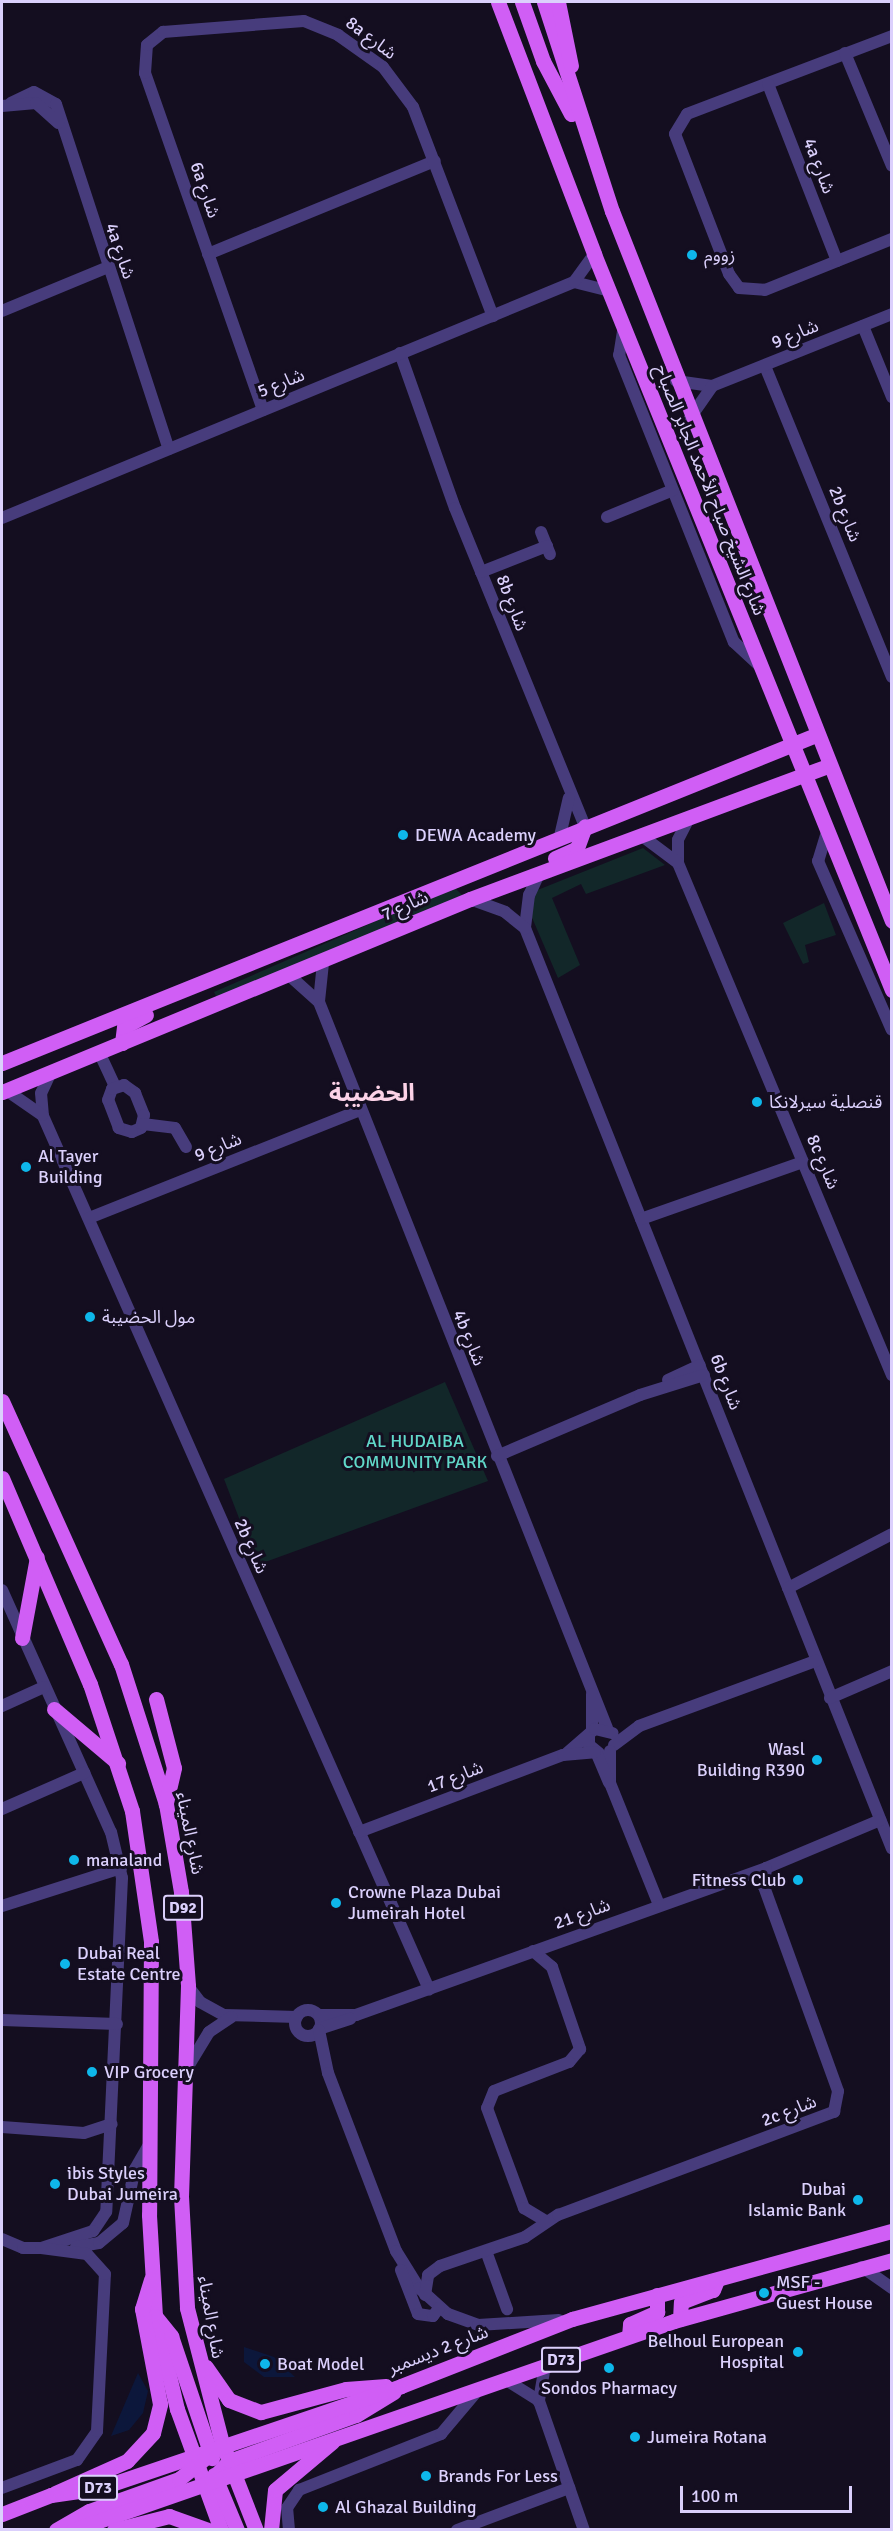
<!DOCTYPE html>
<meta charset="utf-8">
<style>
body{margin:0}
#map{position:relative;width:893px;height:2531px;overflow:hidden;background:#140e20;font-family:Signika,"Noto Sans Arabic",sans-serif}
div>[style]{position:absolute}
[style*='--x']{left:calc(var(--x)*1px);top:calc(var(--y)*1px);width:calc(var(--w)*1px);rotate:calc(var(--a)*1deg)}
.green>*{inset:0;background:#122729}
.water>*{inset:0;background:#0c173b}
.minor>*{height:12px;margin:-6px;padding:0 6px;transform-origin:6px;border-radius:6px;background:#473c7c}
.minor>.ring{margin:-6px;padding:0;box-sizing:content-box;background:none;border:12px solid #473c7c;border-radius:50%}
.major>*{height:15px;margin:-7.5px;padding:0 7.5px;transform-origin:7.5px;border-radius:7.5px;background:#d05ef5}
.dots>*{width:16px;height:16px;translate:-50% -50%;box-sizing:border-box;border:3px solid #140e20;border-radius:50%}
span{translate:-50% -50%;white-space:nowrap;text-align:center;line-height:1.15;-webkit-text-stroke:6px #140e20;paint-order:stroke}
.shield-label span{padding:2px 4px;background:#140e20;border:2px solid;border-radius:4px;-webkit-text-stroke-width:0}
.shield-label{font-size:16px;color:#dbd0fc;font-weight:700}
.street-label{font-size:18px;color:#dbd0fc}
.poi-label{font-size:18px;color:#dbd0fc}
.left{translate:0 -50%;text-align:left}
.right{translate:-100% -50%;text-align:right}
.park-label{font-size:18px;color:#61d7c9}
.district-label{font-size:24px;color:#fcd2e7;font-weight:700}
.frame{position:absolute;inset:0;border:3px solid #dbd0fc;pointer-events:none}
.scale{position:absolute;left:680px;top:2486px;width:172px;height:27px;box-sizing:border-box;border:3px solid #dbd0fc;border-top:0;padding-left:8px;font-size:18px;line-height:21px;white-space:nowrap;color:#dbd0fc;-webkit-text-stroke:4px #140e20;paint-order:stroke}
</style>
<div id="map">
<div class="green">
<div style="clip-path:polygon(643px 848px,665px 865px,586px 894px,581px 884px,552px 898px,580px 965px,558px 978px,527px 906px,535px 891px)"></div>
<div style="clip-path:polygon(454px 887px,462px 895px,218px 1000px,214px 992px)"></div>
<div style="clip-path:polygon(824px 903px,836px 935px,805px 945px,809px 962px,803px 964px,783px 923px)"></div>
<div style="clip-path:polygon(445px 1382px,488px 1481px,257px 1565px,224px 1479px)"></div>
</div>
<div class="water">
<div style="clip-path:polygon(244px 2347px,274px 2357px,295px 2377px,264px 2377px,244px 2362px)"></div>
<div style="clip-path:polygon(138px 2373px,148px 2391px,143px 2413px,129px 2430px,111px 2436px)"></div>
</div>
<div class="minor">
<div style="--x:892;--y:36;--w:219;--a:159.2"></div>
<div style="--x:687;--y:114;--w:23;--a:121"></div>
<div style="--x:675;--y:134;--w:150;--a:68.9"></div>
<div style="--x:729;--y:274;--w:17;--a:54"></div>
<div style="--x:739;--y:288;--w:26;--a:4"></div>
<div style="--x:765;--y:290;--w:137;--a:-21.9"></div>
<div style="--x:845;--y:53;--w:122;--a:67.4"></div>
<div style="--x:768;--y:84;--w:190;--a:68.7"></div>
<div style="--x:11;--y:103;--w:25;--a:-26"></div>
<div style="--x:34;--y:92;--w:25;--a:29"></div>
<div style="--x:56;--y:104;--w:363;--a:71.9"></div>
<div style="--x:2;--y:106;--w:34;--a:-5"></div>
<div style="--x:36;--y:103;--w:30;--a:42"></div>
<div style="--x:208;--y:254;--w:245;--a:-22.3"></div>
<div style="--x:574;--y:282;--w:36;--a:14"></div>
<div style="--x:2;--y:311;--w:113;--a:-22.5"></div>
<div style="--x:624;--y:325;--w:30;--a:99"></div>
<div style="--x:619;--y:355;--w:309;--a:68.2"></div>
<div style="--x:734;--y:642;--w:34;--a:43"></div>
<div style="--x:863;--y:326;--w:77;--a:67.8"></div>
<div style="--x:400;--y:353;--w:164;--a:70.5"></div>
<div style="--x:455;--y:508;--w:344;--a:67.8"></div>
<div style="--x:765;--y:366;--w:336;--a:67.8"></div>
<div style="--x:676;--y:381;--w:36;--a:8"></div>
<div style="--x:712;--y:386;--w:194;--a:-21.8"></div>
<div style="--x:263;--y:410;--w:357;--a:-109.3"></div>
<div style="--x:145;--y:73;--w:28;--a:-86"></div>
<div style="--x:147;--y:45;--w:21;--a:-39"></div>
<div style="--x:163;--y:32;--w:141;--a:-4.5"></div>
<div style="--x:304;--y:21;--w:37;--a:22"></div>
<div style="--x:338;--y:35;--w:55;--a:35.4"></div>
<div style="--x:383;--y:67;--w:50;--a:53.1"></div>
<div style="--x:413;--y:107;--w:224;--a:69.1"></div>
<div style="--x:690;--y:418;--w:39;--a:-55"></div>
<div style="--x:607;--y:517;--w:71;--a:-22.2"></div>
<div style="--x:2;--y:518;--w:619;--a:-22.42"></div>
<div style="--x:574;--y:282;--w:34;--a:-54"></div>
<div style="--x:541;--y:532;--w:24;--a:68"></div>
<div style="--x:481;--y:572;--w:71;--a:-21.5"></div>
<div style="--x:688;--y:820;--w:22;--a:117"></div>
<div style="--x:678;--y:840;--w:23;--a:90"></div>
<div style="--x:678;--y:863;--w:555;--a:67.32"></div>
<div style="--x:827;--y:832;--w:30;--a:107"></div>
<div style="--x:818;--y:861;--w:184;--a:66.4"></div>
<div style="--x:560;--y:836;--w:39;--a:-77"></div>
<div style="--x:642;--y:836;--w:45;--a:36.9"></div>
<div style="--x:539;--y:874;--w:23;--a:115"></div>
<div style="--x:529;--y:895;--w:33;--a:97"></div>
<div style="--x:525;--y:928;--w:991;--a:68.27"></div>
<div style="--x:470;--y:899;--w:37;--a:20"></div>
<div style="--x:505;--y:912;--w:26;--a:39"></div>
<div style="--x:323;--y:963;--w:39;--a:96"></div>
<div style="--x:319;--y:1002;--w:781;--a:68.36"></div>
<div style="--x:290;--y:976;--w:39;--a:42"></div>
<div style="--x:99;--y:1052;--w:38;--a:65"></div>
<div style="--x:51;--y:1072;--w:23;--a:115"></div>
<div style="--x:41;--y:1093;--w:23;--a:85"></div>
<div style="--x:43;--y:1116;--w:955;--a:66.15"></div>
<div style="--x:124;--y:1085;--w:14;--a:36"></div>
<div style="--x:135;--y:1093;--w:24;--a:68"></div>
<div style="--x:144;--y:1115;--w:13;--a:103"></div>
<div style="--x:141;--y:1128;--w:10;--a:156"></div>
<div style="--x:132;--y:1132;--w:14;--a:-163"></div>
<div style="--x:119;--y:1128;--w:30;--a:-111"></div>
<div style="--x:108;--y:1100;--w:12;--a:-70"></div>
<div style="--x:112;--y:1089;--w:13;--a:-18"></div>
<div style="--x:6;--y:1090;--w:44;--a:34.8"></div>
<div style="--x:143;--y:1124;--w:32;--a:7"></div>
<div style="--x:175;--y:1128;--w:22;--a:60"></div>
<div style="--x:89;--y:1218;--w:292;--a:-21.7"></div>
<div style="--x:641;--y:1219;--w:172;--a:-19.4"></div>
<div style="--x:668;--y:1380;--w:35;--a:-25"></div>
<div style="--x:497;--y:1456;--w:155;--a:-23.1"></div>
<div style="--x:640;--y:1395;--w:67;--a:-17.4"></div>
<div style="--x:788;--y:1588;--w:117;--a:-27.4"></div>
<div style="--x:2;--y:1590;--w:265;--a:65.8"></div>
<div style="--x:111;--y:1832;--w:47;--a:76.6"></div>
<div style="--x:122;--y:1878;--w:334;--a:92.7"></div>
<div style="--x:106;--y:2212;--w:23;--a:124"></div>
<div style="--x:93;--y:2231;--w:55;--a:161.9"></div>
<div style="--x:592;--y:1694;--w:37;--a:90"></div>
<div style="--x:830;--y:1698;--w:68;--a:-23.5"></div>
<div style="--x:2;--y:1706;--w:46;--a:-24.3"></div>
<div style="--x:589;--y:1735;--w:10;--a:90"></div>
<div style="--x:589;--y:1745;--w:13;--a:39"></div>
<div style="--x:614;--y:1745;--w:31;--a:-37"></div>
<div style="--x:639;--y:1726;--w:189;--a:-20.2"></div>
<div style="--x:610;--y:1751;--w:32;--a:90"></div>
<div style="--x:610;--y:1783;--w:131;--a:68.1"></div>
<div style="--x:596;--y:1752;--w:33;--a:67"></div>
<div style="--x:567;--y:1753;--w:37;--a:-41"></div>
<div style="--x:595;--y:1729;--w:18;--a:13"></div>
<div style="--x:2;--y:1809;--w:90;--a:-23.7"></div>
<div style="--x:359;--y:1832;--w:218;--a:-20.7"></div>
<div style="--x:563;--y:1755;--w:32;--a:-5"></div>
<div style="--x:2;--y:1906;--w:125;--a:-17.7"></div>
<div style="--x:533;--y:1951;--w:25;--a:40"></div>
<div style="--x:552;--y:1967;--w:87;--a:71.1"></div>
<div style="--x:580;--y:2049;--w:17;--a:130"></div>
<div style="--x:569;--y:2062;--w:80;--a:158.9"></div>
<div style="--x:494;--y:2091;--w:18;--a:112"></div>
<div style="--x:487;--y:2108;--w:107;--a:69.7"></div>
<div style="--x:524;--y:2208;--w:26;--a:31"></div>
<div style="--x:188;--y:1986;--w:20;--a:53"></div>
<div style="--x:200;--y:2002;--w:26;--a:29"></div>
<div style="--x:223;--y:2015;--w:74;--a:1.5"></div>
<div class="ring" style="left:295px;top:2010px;width:14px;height:14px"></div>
<div style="--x:319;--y:2015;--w:37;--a:0"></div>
<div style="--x:356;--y:2015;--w:436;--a:-19.7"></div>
<div style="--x:766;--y:1868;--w:124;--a:-22.8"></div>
<div style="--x:2;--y:2020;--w:115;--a:2"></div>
<div style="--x:319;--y:2029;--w:33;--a:-18"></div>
<div style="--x:319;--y:2030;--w:44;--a:78.2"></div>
<div style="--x:328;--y:2073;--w:191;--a:69.1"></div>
<div style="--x:396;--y:2251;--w:44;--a:58.1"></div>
<div style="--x:419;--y:2288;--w:39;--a:42"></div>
<div style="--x:448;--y:2314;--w:32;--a:20"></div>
<div style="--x:478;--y:2325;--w:81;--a:-3.5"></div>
<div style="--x:186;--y:2070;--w:44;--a:-58.8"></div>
<div style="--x:209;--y:2032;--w:27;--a:-34"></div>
<div style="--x:2;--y:2127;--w:82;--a:4.2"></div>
<div style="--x:84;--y:2133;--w:29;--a:-18"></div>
<div style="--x:2;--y:2239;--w:23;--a:23"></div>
<div style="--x:23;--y:2248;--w:23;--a:0"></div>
<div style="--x:76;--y:2247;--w:23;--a:-10"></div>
<div style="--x:99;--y:2243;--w:31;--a:-40"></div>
<div style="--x:123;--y:2223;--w:55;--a:-77.5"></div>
<div style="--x:135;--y:2169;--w:30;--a:-60"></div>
<div style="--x:486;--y:2251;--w:62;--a:70.1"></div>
<div style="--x:862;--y:2267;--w:37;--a:35"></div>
<div style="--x:401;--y:2270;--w:47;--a:68.9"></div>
<div style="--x:418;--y:2314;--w:15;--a:8"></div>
<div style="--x:433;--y:2316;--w:10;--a:-53"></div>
<div style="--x:425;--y:2295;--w:20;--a:-81"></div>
<div style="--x:428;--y:2275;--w:15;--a:-37"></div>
<div style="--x:440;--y:2266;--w:90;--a:-18.8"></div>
<div style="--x:525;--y:2237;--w:40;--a:-34"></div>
<div style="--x:558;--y:2215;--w:295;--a:-20.5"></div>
<div style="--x:834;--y:2112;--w:21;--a:-79"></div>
<div style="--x:838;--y:2091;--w:217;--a:-109.9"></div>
<div style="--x:764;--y:1887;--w:19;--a:-84"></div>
<div style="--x:545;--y:2366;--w:36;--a:100"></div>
<div style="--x:539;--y:2401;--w:137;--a:70.8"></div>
<div style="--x:506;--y:2380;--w:39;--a:32"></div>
<div style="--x:2;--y:2488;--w:80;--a:-20.5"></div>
<div style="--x:77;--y:2460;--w:35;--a:-55"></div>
<div style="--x:97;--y:2431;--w:157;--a:-87.1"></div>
<div style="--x:105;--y:2274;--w:27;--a:-132"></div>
<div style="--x:87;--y:2254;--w:46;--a:-172.6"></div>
<div style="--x:289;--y:2530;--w:22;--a:-95"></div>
<div style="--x:287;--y:2508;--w:22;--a:-56"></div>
<div style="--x:299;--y:2490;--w:153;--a:-21.5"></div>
<div style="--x:441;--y:2434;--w:57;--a:-49.9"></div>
<div style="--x:457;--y:2530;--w:120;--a:-20.6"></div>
</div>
<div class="major">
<div style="--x:498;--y:2;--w:270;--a:69.1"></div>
<div style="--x:594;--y:254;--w:794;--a:67.96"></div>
<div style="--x:522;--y:2;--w:63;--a:70.4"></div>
<div style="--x:543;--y:61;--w:60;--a:62.2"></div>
<div style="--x:544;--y:2;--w:220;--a:72"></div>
<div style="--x:612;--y:211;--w:763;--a:68.48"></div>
<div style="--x:558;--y:2;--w:65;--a:78.5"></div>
<div style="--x:555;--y:858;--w:24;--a:-24"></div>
<div style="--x:577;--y:848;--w:23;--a:-70"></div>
<div style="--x:122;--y:1043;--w:16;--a:-83"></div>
<div style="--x:124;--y:1027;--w:25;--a:-29"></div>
<div style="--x:2;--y:1063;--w:878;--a:-21.95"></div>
<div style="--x:2;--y:1092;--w:506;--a:-22.41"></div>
<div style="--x:470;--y:899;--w:381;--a:-20.4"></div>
<div style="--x:2;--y:1401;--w:289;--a:65.7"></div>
<div style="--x:121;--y:1664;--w:147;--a:72.2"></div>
<div style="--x:166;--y:1804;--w:89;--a:80.3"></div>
<div style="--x:181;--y:1892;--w:94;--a:85.7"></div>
<div style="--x:188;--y:1986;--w:210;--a:91.9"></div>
<div style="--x:181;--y:2196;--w:112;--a:86.9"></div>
<div style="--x:187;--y:2308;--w:139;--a:75.5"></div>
<div style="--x:222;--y:2443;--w:93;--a:68.7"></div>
<div style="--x:2;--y:1478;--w:224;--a:66.9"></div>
<div style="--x:90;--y:1684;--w:134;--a:71.7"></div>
<div style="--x:132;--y:1811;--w:132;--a:81.7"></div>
<div style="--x:151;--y:1942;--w:273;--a:90.4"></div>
<div style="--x:149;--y:2215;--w:101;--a:86.6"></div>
<div style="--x:155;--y:2316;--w:96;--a:76.7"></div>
<div style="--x:177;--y:2409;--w:129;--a:70"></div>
<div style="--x:22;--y:1638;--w:82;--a:-79.5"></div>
<div style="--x:156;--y:1699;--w:71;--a:75.4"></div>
<div style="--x:174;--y:1768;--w:37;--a:103"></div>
<div style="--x:54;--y:1709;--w:84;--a:40.2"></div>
<div style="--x:155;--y:2316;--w:26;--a:51"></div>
<div style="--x:171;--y:2336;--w:129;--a:71.4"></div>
<div style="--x:680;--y:2319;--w:17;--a:-87"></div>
<div style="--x:681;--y:2302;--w:34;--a:-21"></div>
<div style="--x:713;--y:2290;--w:11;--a:-68"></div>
<div style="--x:629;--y:2336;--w:12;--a:-85"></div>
<div style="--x:630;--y:2324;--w:30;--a:-24"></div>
<div style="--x:657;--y:2312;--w:17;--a:-90"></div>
<div style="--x:206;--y:2367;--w:40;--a:55.1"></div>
<div style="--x:229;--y:2400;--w:34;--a:21"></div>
<div style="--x:261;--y:2412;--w:88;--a:-15.1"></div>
<div style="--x:346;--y:2389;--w:40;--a:-4.3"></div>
<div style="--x:214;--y:2475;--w:60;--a:67.3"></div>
<div style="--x:204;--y:2487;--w:36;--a:-46"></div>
<div style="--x:229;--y:2461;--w:135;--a:-19.9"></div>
<div style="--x:356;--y:2415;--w:44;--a:-31.2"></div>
<div style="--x:55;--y:2493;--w:79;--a:-24"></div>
<div style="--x:127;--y:2461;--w:38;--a:-47"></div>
<div style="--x:153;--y:2433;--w:30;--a:-76"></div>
<div style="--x:160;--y:2404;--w:97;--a:-100.7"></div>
<div style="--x:142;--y:2309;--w:31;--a:-73"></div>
<div style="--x:2;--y:2514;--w:53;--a:-21.2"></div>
<div style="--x:51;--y:2495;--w:49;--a:-8.1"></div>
<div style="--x:100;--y:2488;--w:318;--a:-18.7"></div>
<div style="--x:401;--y:2386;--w:184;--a:-21.4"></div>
<div style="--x:572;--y:2319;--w:332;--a:-15.4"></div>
<div style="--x:56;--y:2530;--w:38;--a:-30"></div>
<div style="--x:89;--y:2511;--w:96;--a:-19.6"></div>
<div style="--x:179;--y:2479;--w:53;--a:-38.8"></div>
<div style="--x:73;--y:2530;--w:636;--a:-19.18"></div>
<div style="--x:674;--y:2321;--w:226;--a:-15.6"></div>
<div style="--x:114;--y:2530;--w:57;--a:-14.3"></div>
<div style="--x:169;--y:2516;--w:41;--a:19.7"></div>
<div style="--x:271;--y:2530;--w:40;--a:-84.3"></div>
<div style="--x:275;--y:2490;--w:75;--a:-40.1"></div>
</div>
<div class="dots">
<div style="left:692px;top:255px;background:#0eb7ea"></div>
<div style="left:403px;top:835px;background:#0eb7ea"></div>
<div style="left:757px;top:1102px;background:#0eb7ea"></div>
<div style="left:26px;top:1167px;background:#0eb7ea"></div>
<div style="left:90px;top:1317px;background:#0eb7ea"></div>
<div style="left:817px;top:1760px;background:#0eb7ea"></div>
<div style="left:74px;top:1860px;background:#0eb7ea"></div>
<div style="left:798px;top:1880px;background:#0eb7ea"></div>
<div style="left:336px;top:1903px;background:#0eb7ea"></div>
<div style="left:65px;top:1964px;background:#0eb7ea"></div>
<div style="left:92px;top:2072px;background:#0eb7ea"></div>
<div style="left:55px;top:2184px;background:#0eb7ea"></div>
<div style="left:858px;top:2200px;background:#0eb7ea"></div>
<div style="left:764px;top:2293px;background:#0eb7ea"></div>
<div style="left:798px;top:2352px;background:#0eb7ea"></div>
<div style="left:265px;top:2364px;background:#0eb7ea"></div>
<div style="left:609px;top:2368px;background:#0eb7ea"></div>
<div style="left:635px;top:2437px;background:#0eb7ea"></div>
<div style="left:426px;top:2476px;background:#0eb7ea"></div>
<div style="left:323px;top:2507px;background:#0eb7ea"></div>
</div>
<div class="shield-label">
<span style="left:183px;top:1908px">D92</span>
<span style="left:561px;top:2360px">D73</span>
<span style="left:98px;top:2488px">D73</span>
</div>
<div class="street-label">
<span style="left:371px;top:38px;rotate:37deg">8a شارع</span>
<span style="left:819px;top:166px;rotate:69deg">4a شارع</span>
<span style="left:205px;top:190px;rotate:71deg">6a شارع</span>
<span style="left:120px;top:251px;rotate:71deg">4a شارع</span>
<span style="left:795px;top:334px;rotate:-22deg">شارع 9</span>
<span style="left:281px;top:383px;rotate:-22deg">شارع 5</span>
<span style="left:710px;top:490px;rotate:68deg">شارع الشيخ صباح الأحمد الجابر الصباح</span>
<span style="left:845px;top:514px;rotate:68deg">2b شارع</span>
<span style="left:512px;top:603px;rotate:69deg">8b شارع</span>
<span style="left:405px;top:906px;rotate:-24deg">شارع 7</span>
<span style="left:218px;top:1147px;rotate:-22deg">شارع 9</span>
<span style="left:823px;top:1162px;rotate:67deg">8c شارع</span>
<span style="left:469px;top:1338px;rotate:68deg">4b شارع</span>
<span style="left:726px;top:1382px;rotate:69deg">6b شارع</span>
<span style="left:251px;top:1546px;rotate:66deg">2b شارع</span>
<span style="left:455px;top:1777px;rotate:-21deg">شارع 17</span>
<span style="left:190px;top:1833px;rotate:79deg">شارع الميناء</span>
<span style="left:582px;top:1914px;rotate:-20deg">شارع 21</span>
<span style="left:789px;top:2111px;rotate:-21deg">2c شارع</span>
<span style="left:211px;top:2317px;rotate:80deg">شارع الميناء</span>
<span style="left:438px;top:2350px;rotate:-21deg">شارع 2 ديسمبر</span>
</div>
<div class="poi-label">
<span class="left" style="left:704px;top:255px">زووم</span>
<span class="left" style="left:415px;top:835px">DEWA Academy</span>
<span class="left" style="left:769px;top:1102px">قنصلية سيرلانكا</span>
<span class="left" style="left:38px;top:1167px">Al Tayer<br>Building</span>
<span class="left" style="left:102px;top:1317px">مول الحضيبة</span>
<span class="right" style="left:805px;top:1760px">Wasl<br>Building R390</span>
<span class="left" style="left:86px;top:1860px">manaland</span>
<span class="right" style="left:786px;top:1880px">Fitness Club</span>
<span class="left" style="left:348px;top:1903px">Crowne Plaza Dubai<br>Jumeirah Hotel</span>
<span class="left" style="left:77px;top:1964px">Dubai Real<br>Estate Centre</span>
<span class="left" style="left:104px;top:2072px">VIP Grocery</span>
<span class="left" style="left:67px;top:2184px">ibis Styles<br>Dubai Jumeira</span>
<span class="right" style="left:846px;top:2200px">Dubai<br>Islamic Bank</span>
<span class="left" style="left:776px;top:2293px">MSF -<br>Guest House</span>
<span class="right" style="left:784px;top:2352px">Belhoul European<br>Hospital</span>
<span class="left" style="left:277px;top:2364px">Boat Model</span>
<span style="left:609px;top:2388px">Sondos Pharmacy</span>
<span class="left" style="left:647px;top:2437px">Jumeira Rotana</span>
<span class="left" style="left:438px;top:2476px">Brands For Less</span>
<span class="left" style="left:335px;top:2507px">Al Ghazal Building</span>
</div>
<div class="park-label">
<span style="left:415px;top:1452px">AL HUDAIBA<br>COMMUNITY PARK</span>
</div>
<div class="district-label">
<span style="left:372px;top:1094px">الحضيبة</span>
</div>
<div class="frame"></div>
<div class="scale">100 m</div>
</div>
